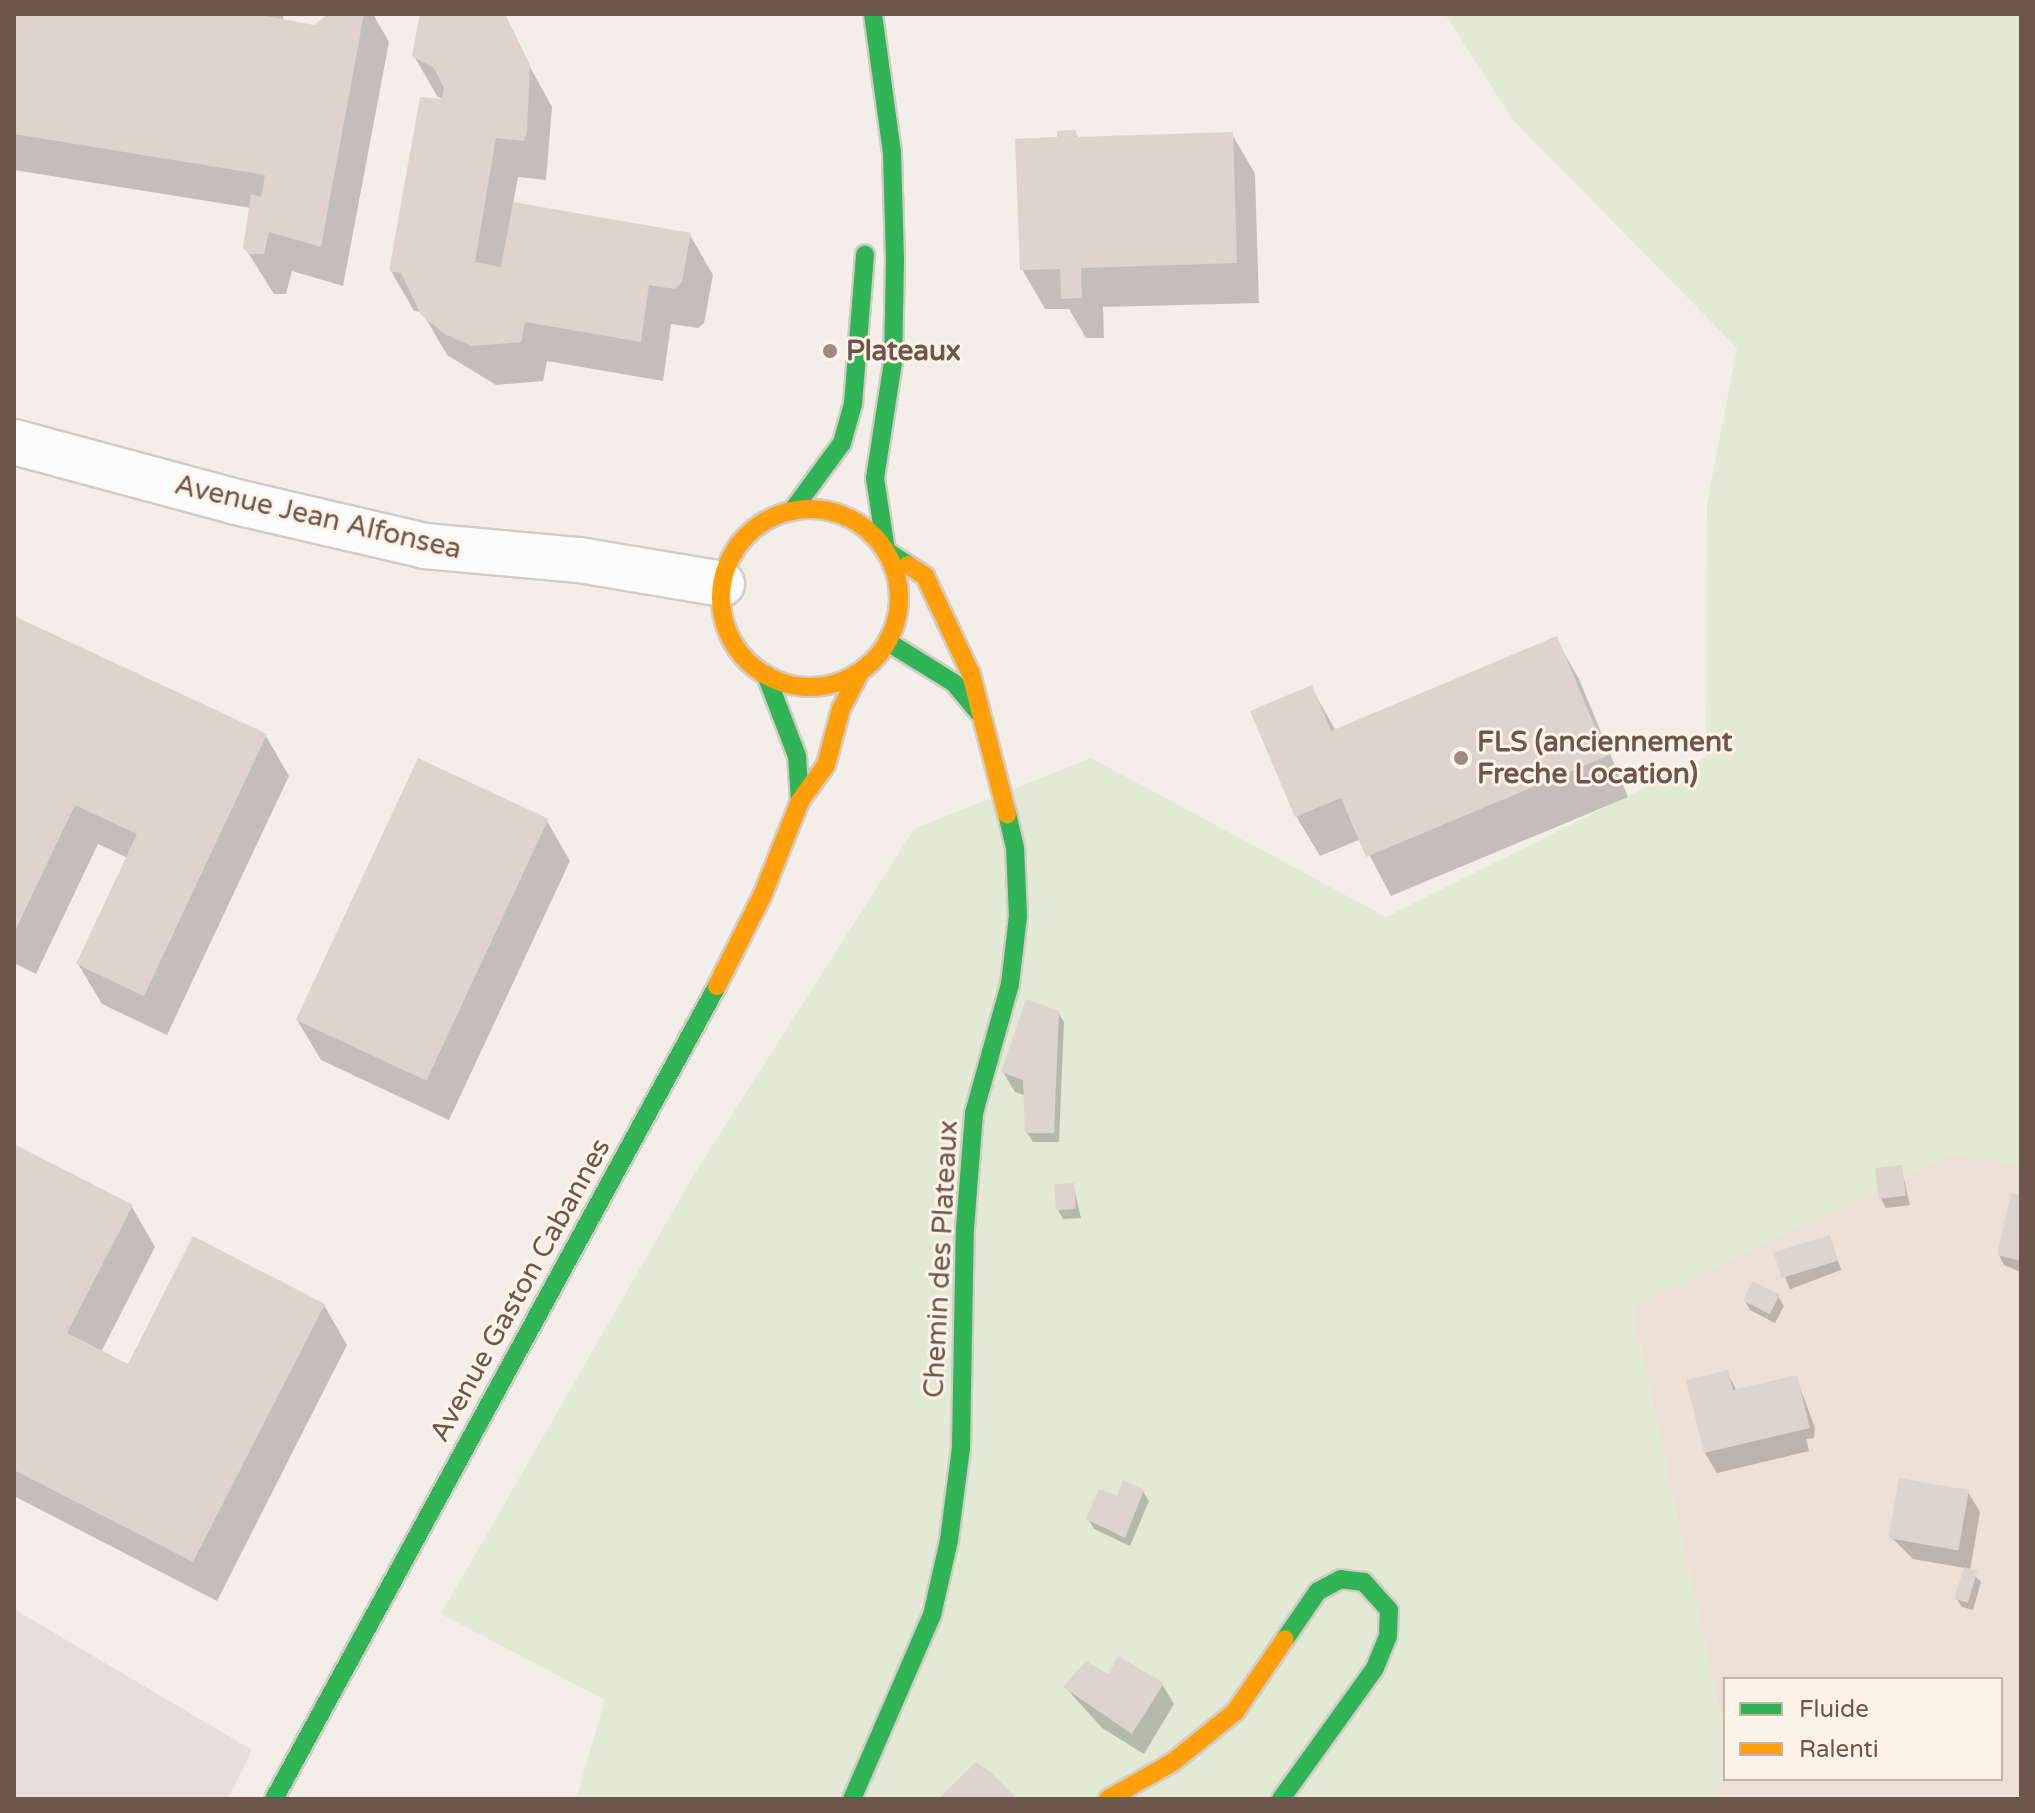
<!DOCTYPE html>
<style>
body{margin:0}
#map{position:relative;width:2035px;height:1813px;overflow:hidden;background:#f4eee8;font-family:"Varela Round",sans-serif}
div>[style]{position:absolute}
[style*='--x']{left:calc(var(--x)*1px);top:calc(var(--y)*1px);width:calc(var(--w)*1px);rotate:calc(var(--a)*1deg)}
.residential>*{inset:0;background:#ede0d6}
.industrial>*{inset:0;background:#e6ded9}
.green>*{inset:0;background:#e2e9d4}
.shadow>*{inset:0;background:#0003;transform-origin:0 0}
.building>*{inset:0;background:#ddd4ce;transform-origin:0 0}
.roads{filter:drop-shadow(2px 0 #d3cbc6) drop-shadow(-2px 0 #d3cbc6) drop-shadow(0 2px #d3cbc6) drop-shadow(0 -2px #d3cbc6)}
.street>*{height:44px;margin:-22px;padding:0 22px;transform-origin:22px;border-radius:22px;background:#fdfcfc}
.fast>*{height:18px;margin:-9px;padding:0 9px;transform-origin:9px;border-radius:9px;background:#30b455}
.slow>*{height:18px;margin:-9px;padding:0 9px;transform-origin:9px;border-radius:9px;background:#ff9f0a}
.slow>.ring{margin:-9px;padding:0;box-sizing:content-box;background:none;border:18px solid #ff9f0a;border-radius:50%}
.dots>*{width:22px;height:22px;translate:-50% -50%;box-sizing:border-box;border:4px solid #fdf3e9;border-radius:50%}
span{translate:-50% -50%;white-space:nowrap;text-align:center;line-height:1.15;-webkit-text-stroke:6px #fdf3e9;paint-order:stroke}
.poi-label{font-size:28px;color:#6e564c;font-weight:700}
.left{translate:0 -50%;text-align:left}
.street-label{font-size:28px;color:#6e564c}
.frame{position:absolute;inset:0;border:16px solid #6e564c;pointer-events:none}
.legend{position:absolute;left:1723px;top:1677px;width:280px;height:104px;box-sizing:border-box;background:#fdf3e9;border:2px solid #c4b4aa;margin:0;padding:10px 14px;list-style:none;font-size:24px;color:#6e564c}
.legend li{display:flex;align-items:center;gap:16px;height:40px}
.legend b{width:40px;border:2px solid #c4b4aa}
</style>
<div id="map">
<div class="residential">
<div style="clip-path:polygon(1952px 1155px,2021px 1166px,2021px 1799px,1712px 1799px,1725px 1775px,2001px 1779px,2001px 1679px,1725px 1679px,1725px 1736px,1632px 1307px)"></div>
</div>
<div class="industrial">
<div style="clip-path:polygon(14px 1609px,252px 1750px,228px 1799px,14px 1799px)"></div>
</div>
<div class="green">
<div style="clip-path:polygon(1445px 14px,2021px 14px,2021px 1166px,1952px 1155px,1632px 1307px,1725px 1736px,1725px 1775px,1712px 1799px,576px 1799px,605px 1700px,441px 1614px,695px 1173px,914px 829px,1091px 758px,1386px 917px,1706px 757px,1707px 504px,1737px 348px,1513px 120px)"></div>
</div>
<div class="shadow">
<div style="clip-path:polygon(14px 14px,284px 14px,282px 22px,315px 27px,331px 14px,373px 14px,389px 42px,343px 286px,292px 271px,286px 294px,274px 294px,245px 248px,251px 208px,14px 170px)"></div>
<div style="clip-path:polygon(422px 14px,501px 14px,552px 107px,546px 180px,518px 177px,513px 204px,690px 235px,713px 275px,704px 323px,698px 328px,671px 324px,663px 381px,547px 361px,543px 381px,496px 385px,447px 355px,422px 312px,414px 311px,391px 271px,447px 101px,437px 96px,414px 56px)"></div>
<div style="clip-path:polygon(1075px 133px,1079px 139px,1232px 134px,1255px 174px,1259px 303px,1103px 307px,1104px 338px,1086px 338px,1069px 309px,1045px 309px,1022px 269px,1059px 139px)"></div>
<div style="clip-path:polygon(14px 618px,266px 736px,289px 776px,167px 1035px,102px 1004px,78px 964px,128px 858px,98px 844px,36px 974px,14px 963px)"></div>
<div style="clip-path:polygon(1556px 639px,1579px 679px,1628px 797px,1391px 896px,1361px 839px,1320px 856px,1296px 816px,1252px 712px,1311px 687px,1336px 731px)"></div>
<div style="clip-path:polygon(547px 821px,570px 861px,449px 1120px,321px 1060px,297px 1020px)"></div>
<div style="clip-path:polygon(1058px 1012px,1064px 1022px,1059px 1142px,1033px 1142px,1027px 1133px,1026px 1096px,1015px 1092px,1003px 1072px)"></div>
<div style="clip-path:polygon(14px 1146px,132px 1207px,155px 1247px,101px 1352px,129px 1366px,324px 1305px,347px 1345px,217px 1601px,14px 1496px)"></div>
<div style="clip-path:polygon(1901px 1167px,1910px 1205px,1886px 1208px,1881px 1199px)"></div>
<div style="clip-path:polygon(1073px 1185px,1081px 1218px,1063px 1219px,1058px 1210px)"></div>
<div style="clip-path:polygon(2021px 1197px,2021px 1272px,2004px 1265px,1999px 1255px)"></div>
<div style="left:1829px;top:1238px;width:34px;height:55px;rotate:69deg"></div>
<div style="clip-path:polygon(1778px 1296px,1784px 1306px,1775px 1323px,1750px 1310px,1745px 1301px)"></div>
<div style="clip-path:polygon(1727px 1372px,1737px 1391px,1796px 1377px,1815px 1428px,1814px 1438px,1806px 1439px,1809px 1451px,1717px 1473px,1705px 1453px)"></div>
<div style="clip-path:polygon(1143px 1491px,1149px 1501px,1130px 1546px,1094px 1529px,1088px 1519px,1118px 1499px)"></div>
<div style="clip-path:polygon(1968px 1492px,1980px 1512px,1970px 1571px,1981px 1582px,1973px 1610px,1962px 1607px,1956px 1598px,1965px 1568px,1913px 1559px,1891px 1537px)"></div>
<div style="clip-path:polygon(1108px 1677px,1162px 1684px,1174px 1704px,1144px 1754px,1102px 1728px,1065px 1687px)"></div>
</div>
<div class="building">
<div style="clip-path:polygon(14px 14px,256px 14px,314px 25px,328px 14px,364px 14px,321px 247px,269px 232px,264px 254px,249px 254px,243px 248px,251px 194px,261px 197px,265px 175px,14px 134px)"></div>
<div style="clip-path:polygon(420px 14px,505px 14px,530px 65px,527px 132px,524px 141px,496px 138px,475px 262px,501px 267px,513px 202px,691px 233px,682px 282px,675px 289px,649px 285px,641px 342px,525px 322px,521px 342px,472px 346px,445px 334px,421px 315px,401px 273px,389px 271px,420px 97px,442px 99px,444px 88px,434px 68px,412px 56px)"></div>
<div style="clip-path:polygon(1076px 130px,1076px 137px,1233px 132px,1237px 263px,1081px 268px,1082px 298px,1061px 299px,1060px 269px,1020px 270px,1015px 139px,1057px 137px,1057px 131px)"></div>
<div style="clip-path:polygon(14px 616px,267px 734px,144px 996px,76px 964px,137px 834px,75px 805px,14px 933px)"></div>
<div style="clip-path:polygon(1557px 636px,1607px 756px,1366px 857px,1341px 798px,1295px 817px,1250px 711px,1312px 685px,1331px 731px)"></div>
<div style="left:418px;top:758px;width:144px;height:289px;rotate:25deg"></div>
<div style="clip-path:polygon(1026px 999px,1059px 1011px,1054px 1133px,1025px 1133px,1023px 1080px,1001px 1072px)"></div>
<div style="clip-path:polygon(14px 1144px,133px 1205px,67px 1333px,128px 1364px,193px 1236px,325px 1304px,193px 1562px,14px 1470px)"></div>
<div style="left:1902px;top:1165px;width:31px;height:27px;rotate:83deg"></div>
<div style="left:1074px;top:1183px;width:26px;height:20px;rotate:86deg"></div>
<div style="clip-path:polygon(2011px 1193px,2021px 1195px,2021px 1261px,1997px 1255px)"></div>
<div style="left:1830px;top:1235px;width:27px;height:59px;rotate:73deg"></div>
<div style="left:1753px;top:1281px;width:30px;height:22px;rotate:27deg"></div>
<div style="clip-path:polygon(1728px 1370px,1733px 1390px,1797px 1375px,1810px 1428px,1704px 1453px,1686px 1380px)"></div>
<div style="left:1899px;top:1478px;width:71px;height:61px;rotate:10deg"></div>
<div style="clip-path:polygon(1123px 1480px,1144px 1490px,1125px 1538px,1086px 1519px,1099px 1489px,1117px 1496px)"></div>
<div style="left:1964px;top:1567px;width:14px;height:33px;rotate:17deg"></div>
<div style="clip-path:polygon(1118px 1656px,1164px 1683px,1132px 1734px,1063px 1687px,1086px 1661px,1108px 1674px)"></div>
<div style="clip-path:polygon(976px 1762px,992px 1773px,1017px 1799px,938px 1799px)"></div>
</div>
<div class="roads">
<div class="street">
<div style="--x:14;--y:442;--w:226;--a:15.1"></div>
<div style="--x:232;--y:501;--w:198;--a:13.1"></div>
<div style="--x:425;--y:546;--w:155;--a:5.2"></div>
<div style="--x:579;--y:560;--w:145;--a:9.5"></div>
</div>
<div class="fast">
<div style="--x:873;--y:14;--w:140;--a:82.2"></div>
<div style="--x:892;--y:153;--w:107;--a:88.4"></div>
<div style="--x:895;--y:260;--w:102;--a:91.1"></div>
<div style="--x:893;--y:362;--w:117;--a:98.8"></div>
<div style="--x:875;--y:478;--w:74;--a:81.4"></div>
<div style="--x:886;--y:551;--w:26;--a:32"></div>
<div style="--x:792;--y:511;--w:84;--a:-53.7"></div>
<div style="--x:842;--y:443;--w:41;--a:-74.2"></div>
<div style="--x:853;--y:404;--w:150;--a:-85.4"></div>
<div style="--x:888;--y:642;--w:78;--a:31.8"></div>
<div style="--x:954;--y:683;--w:38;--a:50"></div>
<div style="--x:766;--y:675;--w:87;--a:69.1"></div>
<div style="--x:797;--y:756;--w:45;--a:86.2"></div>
<div style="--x:274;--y:1799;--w:926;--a:-61.41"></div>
<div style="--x:852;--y:1799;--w:201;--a:-66.5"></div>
<div style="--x:932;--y:1615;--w:77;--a:-77.2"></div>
<div style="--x:949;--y:1540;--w:93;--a:-82.6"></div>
<div style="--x:961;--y:1448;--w:220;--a:-89"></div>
<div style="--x:965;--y:1228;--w:115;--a:-85.5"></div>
<div style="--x:974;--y:1113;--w:134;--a:-74.4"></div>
<div style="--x:1010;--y:984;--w:68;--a:-83.3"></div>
<div style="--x:1018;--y:916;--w:68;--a:-92.5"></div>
<div style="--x:1015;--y:848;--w:35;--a:-103"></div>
<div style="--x:1281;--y:1799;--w:161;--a:-54.3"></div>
<div style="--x:1375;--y:1668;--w:35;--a:-68"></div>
<div style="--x:1388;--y:1636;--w:26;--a:-88"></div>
<div style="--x:1389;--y:1610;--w:38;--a:-132"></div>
<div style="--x:1364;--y:1582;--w:23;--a:-173"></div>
<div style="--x:1341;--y:1579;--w:26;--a:152"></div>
<div style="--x:1318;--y:1591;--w:58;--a:124.5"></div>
</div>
<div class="slow">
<div class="ring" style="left:721px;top:509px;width:160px;height:160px"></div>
<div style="--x:908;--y:565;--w:20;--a:33"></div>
<div style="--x:925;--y:576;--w:108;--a:64.9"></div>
<div style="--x:971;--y:674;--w:145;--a:75.6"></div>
<div style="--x:717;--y:986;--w:103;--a:-63.4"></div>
<div style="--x:763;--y:894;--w:100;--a:-68.3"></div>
<div style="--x:800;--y:801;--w:44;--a:-54.2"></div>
<div style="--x:826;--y:765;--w:58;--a:-75"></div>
<div style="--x:841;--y:709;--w:42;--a:-62.8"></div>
<div style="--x:1108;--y:1799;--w:75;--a:-29.6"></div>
<div style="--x:1173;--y:1762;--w:80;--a:-38.9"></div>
<div style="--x:1235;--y:1712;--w:88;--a:-55.6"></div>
</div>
</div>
<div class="dots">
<div style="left:830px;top:351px;background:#9d8b83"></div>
<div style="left:1461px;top:758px;background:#9d8b83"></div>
</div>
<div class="poi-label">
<span class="left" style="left:846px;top:351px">Plateaux</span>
<span class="left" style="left:1477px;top:758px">FLS (anciennement<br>Freche Location)</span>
</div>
<div class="street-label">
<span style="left:318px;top:517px;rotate:13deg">Avenue Jean Alfonsea</span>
<span style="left:941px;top:1259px;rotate:-87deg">Chemin des Plateaux</span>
<span style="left:520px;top:1290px;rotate:-61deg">Avenue Gaston Cabannes</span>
</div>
<div class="frame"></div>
<ul class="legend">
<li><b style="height:10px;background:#30b455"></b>Fluide</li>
<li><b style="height:10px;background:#ff9f0a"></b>Ralenti</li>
</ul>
</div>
